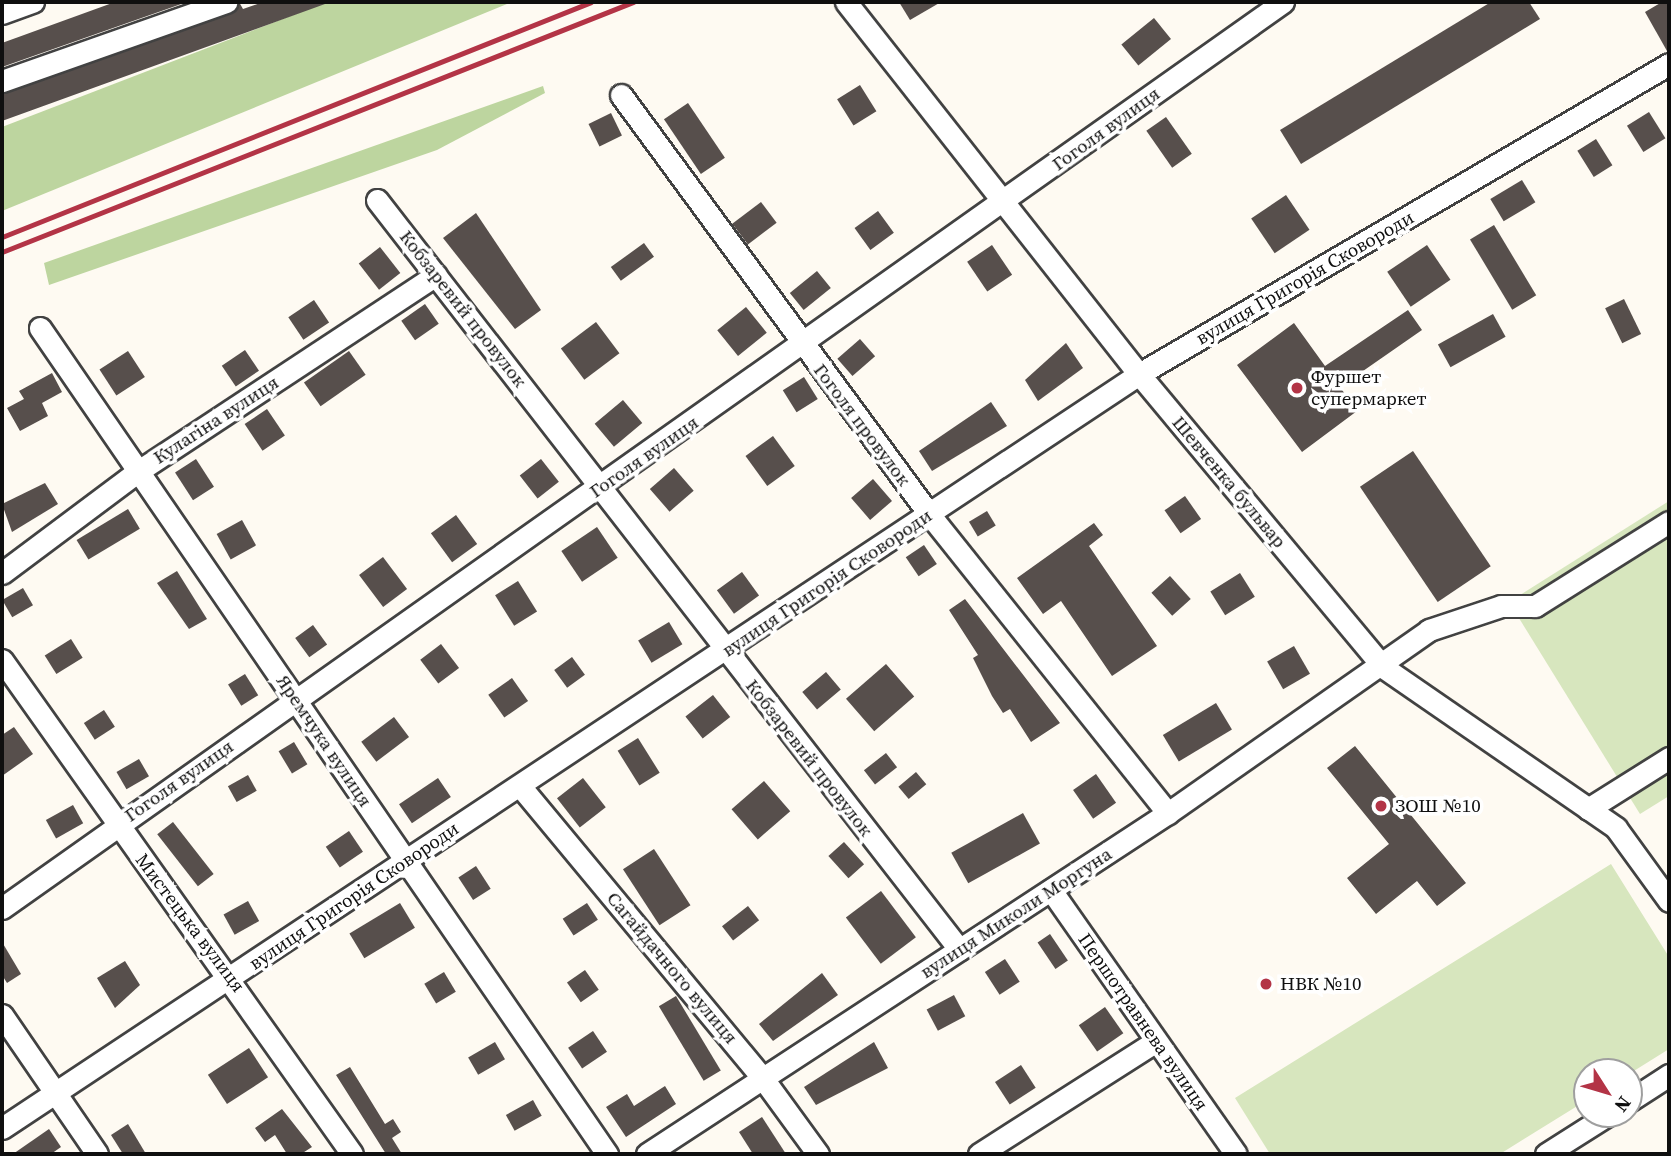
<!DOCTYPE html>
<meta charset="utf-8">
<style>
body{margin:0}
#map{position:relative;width:1671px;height:1156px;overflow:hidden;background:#fefaf2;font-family:"Source Serif 4",serif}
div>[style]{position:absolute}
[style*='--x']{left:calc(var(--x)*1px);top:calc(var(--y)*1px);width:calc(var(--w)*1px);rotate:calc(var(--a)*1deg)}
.green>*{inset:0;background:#d7e6be}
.forest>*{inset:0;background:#bdd59f}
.building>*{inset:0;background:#574f4c;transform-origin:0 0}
.roads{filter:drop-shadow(2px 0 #424242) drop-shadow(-2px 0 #424242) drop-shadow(0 2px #424242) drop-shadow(0 -2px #424242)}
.minor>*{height:21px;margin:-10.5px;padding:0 10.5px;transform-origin:10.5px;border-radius:10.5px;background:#fff}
.rail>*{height:5px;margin:-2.5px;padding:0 2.5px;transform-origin:2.5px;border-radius:2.5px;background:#b33446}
.dots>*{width:19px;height:19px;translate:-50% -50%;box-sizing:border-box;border:4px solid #fff;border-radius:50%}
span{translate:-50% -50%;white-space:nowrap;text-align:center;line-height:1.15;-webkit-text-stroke:7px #fff;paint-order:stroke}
.street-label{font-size:19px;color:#0f0f0f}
.poi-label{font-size:19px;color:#0f0f0f}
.left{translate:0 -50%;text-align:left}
.frame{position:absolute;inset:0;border:4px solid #0f0f0f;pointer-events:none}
.north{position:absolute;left:1573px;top:1058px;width:70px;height:70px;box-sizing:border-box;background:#fff;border:2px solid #9f9f9f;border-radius:50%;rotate:127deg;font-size:19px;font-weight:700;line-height:28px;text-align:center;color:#0f0f0f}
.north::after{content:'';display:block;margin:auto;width:24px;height:32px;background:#b33446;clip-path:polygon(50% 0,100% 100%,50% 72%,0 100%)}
</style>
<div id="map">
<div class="green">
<div style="clip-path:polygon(1669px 501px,1669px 796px,1640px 814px,1509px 602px)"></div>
<div style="clip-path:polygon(1611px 864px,1669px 957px,1669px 1049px,1629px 1074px,1587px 1072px,1587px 1100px,1500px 1154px,1270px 1154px,1235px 1098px)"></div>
</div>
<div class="forest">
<div style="clip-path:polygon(327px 2px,512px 2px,2px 211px,2px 127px)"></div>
<div style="clip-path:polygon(543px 86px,545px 93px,437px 150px,49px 285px,44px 263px)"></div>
</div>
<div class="building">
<div style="clip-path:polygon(115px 2px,187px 2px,2px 67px,2px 43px)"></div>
<div style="clip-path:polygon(239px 2px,243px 9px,263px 2px,325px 4px,2px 121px,2px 94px,230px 14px)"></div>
<div style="clip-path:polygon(899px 2px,941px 2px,910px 20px)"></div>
<div style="clip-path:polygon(1491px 2px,1529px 2px,1540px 19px,1301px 164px,1280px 130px)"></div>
<div style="clip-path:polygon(1662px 2px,1669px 2px,1667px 51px,1645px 12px)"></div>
<div style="left:1154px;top:18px;width:27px;height:42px;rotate:51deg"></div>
<div style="left:860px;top:85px;width:31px;height:27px;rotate:58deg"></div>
<div style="left:688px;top:103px;width:66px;height:29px;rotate:56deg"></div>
<div style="left:1649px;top:112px;width:31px;height:26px;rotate:58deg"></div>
<div style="left:611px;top:113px;width:25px;height:25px;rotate:64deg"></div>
<div style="left:1166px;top:117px;width:45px;height:24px;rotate:55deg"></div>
<div style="left:1596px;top:139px;width:31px;height:22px;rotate:58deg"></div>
<div style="left:1522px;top:180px;width:26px;height:37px;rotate:59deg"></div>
<div style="left:1286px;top:195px;width:42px;height:42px;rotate:56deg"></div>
<div style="left:761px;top:202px;width:26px;height:36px;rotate:53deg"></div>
<div style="left:878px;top:211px;width:27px;height:29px;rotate:54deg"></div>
<div style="clip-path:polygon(476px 213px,541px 310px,515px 329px,443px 238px)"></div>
<div style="left:1494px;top:225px;width:82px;height:28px;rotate:59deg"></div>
<div style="left:644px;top:243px;width:17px;height:41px;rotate:54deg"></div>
<div style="left:992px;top:245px;width:36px;height:30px;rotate:56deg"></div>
<div style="left:1427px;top:245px;width:42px;height:48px;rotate:56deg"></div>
<div style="left:380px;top:247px;width:33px;height:27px;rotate:52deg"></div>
<div style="left:817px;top:271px;width:22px;height:35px;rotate:51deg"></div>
<div style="left:1624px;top:299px;width:39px;height:21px;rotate:64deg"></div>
<div style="left:314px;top:300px;width:27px;height:31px;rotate:56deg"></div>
<div style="left:425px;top:304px;width:24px;height:29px;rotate:55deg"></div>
<div style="left:746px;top:307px;width:33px;height:37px;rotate:51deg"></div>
<div style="clip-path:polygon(1408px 310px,1422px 330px,1340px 387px,1357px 411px,1302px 452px,1237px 365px,1294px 323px,1325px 366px)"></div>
<div style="left:1493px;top:314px;width:26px;height:63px;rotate:61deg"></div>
<div style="left:596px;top:322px;width:39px;height:44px;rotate:53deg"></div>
<div style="left:860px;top:339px;width:23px;height:30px;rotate:49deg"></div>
<div style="clip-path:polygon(1066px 343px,1083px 368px,1038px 401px,1025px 380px)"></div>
<div style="left:245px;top:350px;width:25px;height:28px;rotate:56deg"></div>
<div style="left:128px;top:351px;width:31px;height:34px;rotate:57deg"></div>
<div style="left:349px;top:351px;width:29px;height:55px;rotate:55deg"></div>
<div style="clip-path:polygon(52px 373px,62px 392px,42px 403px,48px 416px,20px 431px,7px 408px,24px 399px,19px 391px)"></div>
<div style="left:804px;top:377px;width:26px;height:25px;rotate:58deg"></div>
<div style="left:623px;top:400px;width:30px;height:37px;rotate:50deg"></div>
<div style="clip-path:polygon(991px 402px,1007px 426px,932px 471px,919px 451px)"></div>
<div style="left:267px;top:409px;width:32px;height:27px;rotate:56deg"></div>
<div style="left:773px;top:436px;width:37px;height:34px;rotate:54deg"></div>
<div style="left:1413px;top:451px;width:139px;height:64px;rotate:56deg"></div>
<div style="left:196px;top:459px;width:33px;height:25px;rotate:57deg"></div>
<div style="left:541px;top:459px;width:29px;height:27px;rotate:52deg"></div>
<div style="left:674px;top:468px;width:30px;height:32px;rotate:49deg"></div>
<div style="left:873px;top:479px;width:29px;height:29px;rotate:49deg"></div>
<div style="clip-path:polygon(45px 483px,58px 504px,12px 532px,2px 504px)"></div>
<div style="left:1185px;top:496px;width:28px;height:25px;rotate:55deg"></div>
<div style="left:128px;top:509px;width:23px;height:60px;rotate:59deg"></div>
<div style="left:987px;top:511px;width:17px;height:21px;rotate:59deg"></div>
<div style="left:456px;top:515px;width:36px;height:31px;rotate:54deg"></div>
<div style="left:242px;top:520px;width:29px;height:29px;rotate:61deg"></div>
<div style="clip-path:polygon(1094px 523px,1103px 535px,1089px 546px,1157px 646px,1112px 676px,1061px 601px,1043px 614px,1017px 578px)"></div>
<div style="left:597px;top:527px;width:37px;height:43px;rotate:56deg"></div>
<div style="left:924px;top:545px;width:23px;height:22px;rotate:56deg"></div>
<div style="left:383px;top:557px;width:40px;height:30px;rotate:53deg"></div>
<div style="clip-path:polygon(177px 571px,207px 619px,189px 629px,157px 583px)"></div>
<div style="left:742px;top:572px;width:29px;height:31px;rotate:54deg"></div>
<div style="left:1240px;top:573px;width:28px;height:35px;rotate:58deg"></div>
<div style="left:1170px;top:576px;width:31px;height:25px;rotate:48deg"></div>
<div style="left:518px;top:581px;width:36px;height:27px;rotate:58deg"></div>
<div style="left:23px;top:588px;width:20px;height:24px;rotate:60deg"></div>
<div style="clip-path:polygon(965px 599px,1060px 723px,1031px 742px,1010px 709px,1003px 713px,992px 696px,973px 658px,978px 655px,949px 610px)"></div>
<div style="left:669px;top:622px;width:26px;height:36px;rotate:59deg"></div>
<div style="left:313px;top:625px;width:24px;height:22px;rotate:54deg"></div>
<div style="left:71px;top:639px;width:22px;height:31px;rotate:58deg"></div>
<div style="left:441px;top:644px;width:30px;height:26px;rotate:53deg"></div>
<div style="left:1294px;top:646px;width:32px;height:31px;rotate:60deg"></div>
<div style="left:572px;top:657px;width:22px;height:22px;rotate:54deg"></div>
<div style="left:886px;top:664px;width:43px;height:53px;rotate:49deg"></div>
<div style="left:826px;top:672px;width:23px;height:31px;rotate:50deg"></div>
<div style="left:245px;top:674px;width:25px;height:20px;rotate:58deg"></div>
<div style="left:512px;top:678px;width:28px;height:29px;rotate:55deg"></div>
<div style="left:713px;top:695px;width:28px;height:35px;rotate:52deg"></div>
<div style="left:1216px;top:703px;width:31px;height:62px;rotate:59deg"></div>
<div style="left:104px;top:710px;width:20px;height:24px;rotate:57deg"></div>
<div style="left:394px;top:717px;width:25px;height:41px;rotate:53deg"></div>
<div style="clip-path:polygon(14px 727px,33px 754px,2px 776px,2px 735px)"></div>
<div style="left:638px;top:738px;width:41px;height:24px;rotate:58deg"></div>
<div style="left:294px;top:742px;width:26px;height:18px;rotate:59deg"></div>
<div style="clip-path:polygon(1355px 746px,1466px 883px,1437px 906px,1417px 881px,1376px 914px,1347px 878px,1389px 844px,1327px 768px)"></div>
<div style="left:886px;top:753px;width:18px;height:28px;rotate:52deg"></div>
<div style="left:139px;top:759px;width:20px;height:26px;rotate:60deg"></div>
<div style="left:916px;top:772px;width:16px;height:23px;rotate:50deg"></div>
<div style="left:1096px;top:774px;width:35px;height:28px;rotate:55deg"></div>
<div style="left:248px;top:775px;width:18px;height:23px;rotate:61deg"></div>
<div style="left:438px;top:778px;width:23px;height:47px;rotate:56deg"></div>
<div style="left:583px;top:778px;width:37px;height:33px;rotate:52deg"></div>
<div style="left:764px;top:781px;width:40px;height:43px;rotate:49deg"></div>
<div style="left:73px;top:805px;width:21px;height:31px;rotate:61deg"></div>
<div style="left:1023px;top:813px;width:35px;height:82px;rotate:61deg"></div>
<div style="left:173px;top:822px;width:66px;height:20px;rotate:52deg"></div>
<div style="left:349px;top:831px;width:25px;height:28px;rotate:56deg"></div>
<div style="left:844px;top:842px;width:30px;height:21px;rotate:48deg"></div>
<div style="left:654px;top:849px;width:67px;height:37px;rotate:57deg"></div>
<div style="left:476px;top:866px;width:27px;height:21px;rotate:57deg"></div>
<div style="left:881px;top:891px;width:58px;height:44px;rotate:53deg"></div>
<div style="left:248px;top:901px;width:23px;height:28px;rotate:61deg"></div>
<div style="left:400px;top:903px;width:29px;height:59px;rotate:59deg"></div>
<div style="left:587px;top:903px;width:20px;height:29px;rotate:57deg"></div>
<div style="left:748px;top:906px;width:18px;height:33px;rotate:52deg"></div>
<div style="left:1050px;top:934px;width:32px;height:15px;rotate:56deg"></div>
<div style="clip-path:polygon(2px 942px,21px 974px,7px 983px,2px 975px)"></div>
<div style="left:1005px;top:959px;width:27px;height:24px;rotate:57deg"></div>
<div style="clip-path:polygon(125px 961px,140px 985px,115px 1008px,97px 978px)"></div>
<div style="left:585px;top:970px;width:24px;height:22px;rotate:55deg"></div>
<div style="left:444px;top:972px;width:23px;height:23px;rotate:59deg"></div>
<div style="clip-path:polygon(822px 973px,838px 995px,773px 1041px,759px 1024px)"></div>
<div style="left:954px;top:995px;width:24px;height:31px;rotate:62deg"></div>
<div style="left:676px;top:996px;width:87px;height:20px;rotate:59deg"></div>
<div style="left:1105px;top:1007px;width:32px;height:32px;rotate:55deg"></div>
<div style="left:593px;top:1031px;width:25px;height:30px;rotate:56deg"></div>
<div style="left:495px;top:1042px;width:20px;height:31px;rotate:60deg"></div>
<div style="clip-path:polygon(874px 1042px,888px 1068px,816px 1105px,804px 1087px)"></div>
<div style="left:249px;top:1048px;width:35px;height:49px;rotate:57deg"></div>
<div style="left:1021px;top:1065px;width:27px;height:31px;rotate:57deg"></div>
<div style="clip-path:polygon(350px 1067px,385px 1124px,393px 1119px,401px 1132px,392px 1138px,402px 1154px,386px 1154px,336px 1075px)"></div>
<div style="clip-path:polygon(665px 1086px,676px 1104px,626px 1137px,606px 1107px,627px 1094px,634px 1106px)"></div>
<div style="left:533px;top:1100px;width:18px;height:31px;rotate:61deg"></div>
<div style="clip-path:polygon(282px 1109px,312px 1147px,301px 1154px,287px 1154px,275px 1135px,265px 1142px,255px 1128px)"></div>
<div style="clip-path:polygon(762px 1117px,786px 1154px,753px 1154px,739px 1132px)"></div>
<div style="clip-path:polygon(128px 1124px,146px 1154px,123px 1154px,111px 1135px)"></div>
<div style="clip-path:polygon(49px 1129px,61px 1147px,51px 1154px,13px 1154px)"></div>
</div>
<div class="roads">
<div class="minor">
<div style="--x:846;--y:2;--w:474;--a:51.8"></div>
<div style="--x:1139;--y:374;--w:381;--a:50.2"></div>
<div style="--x:1383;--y:667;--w:283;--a:34.6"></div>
<div style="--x:1616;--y:828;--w:90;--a:54"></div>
<div style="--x:2;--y:13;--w:33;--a:-20"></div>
<div style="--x:2;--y:81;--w:238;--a:-19.4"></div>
<div style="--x:621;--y:95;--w:520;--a:53.68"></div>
<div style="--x:929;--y:514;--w:383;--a:51.4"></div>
<div style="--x:377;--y:200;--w:949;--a:52.15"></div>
<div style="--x:40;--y:328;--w:1002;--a:55.53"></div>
<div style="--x:2;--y:573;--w:169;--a:-36.8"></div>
<div style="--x:137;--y:472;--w:358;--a:-33.4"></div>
<div style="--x:2;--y:660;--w:605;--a:54.68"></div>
<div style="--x:520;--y:786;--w:382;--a:50.3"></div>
<div style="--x:764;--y:1080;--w:92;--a:53.9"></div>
<div style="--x:1588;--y:809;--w:96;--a:-32.2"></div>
<div style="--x:1051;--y:890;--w:322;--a:55"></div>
<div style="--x:2;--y:908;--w:1569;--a:-35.27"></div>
<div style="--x:2;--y:1015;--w:168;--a:55.6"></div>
<div style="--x:1629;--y:1101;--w:48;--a:-33"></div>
<div style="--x:2;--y:1128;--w:1364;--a:-33.55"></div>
<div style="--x:1139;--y:374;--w:614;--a:-30.32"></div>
<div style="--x:647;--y:1154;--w:623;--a:-33.21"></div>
<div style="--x:1168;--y:813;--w:319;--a:-35"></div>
<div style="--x:1429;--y:630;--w:76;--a:-18.4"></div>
<div style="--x:1501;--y:606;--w:34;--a:0"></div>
<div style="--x:1535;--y:606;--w:158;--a:-32.1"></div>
<div style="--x:979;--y:1154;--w:209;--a:-32.5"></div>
<div style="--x:1546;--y:1154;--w:75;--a:-32.4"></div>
</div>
</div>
<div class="rail">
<div style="--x:2;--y:237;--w:634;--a:-21.75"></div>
<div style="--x:2;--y:252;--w:679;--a:-21.61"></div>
</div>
<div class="dots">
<div style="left:1297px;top:388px;background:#b33446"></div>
<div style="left:1381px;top:806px;background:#b33446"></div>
<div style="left:1266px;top:984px;background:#b33446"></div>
</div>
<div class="street-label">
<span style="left:1106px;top:129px;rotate:-36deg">Гоголя вулиця</span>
<span style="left:1305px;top:278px;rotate:-30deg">вулиця Григорія Сковороди</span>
<span style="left:463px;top:309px;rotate:52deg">Кобзаревий провулок</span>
<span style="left:216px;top:420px;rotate:-33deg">Кулагіна вулиця</span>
<span style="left:862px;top:425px;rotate:53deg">Гоголя провулок</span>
<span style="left:644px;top:457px;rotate:-35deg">Гоголя вулиця</span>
<span style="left:1229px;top:482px;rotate:50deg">Шевченка бульвар</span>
<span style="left:827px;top:583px;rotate:-34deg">вулиця Григорія Сковороди</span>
<span style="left:324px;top:741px;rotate:56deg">Яремчука вулиця</span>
<span style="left:809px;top:758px;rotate:52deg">Кобзаревий провулок</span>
<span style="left:179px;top:781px;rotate:-35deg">Гоголя вулиця</span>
<span style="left:354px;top:896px;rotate:-34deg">вулиця Григорія Сковороди</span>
<span style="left:1016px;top:913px;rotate:-33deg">вулиця Миколи Моргуна</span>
<span style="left:190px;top:923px;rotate:53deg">Мистецька вулиця</span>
<span style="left:672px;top:968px;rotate:50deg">Сагайдачного вулиця</span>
<span style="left:1143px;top:1022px;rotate:55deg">Першотравнева вулиця</span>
</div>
<div class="poi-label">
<span class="left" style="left:1311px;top:388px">Фуршет<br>супермаркет</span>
<span class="left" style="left:1395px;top:806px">ЗОШ №10</span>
<span class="left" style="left:1280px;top:984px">НВК №10</span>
</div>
<div class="frame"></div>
<div class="north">N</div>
</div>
